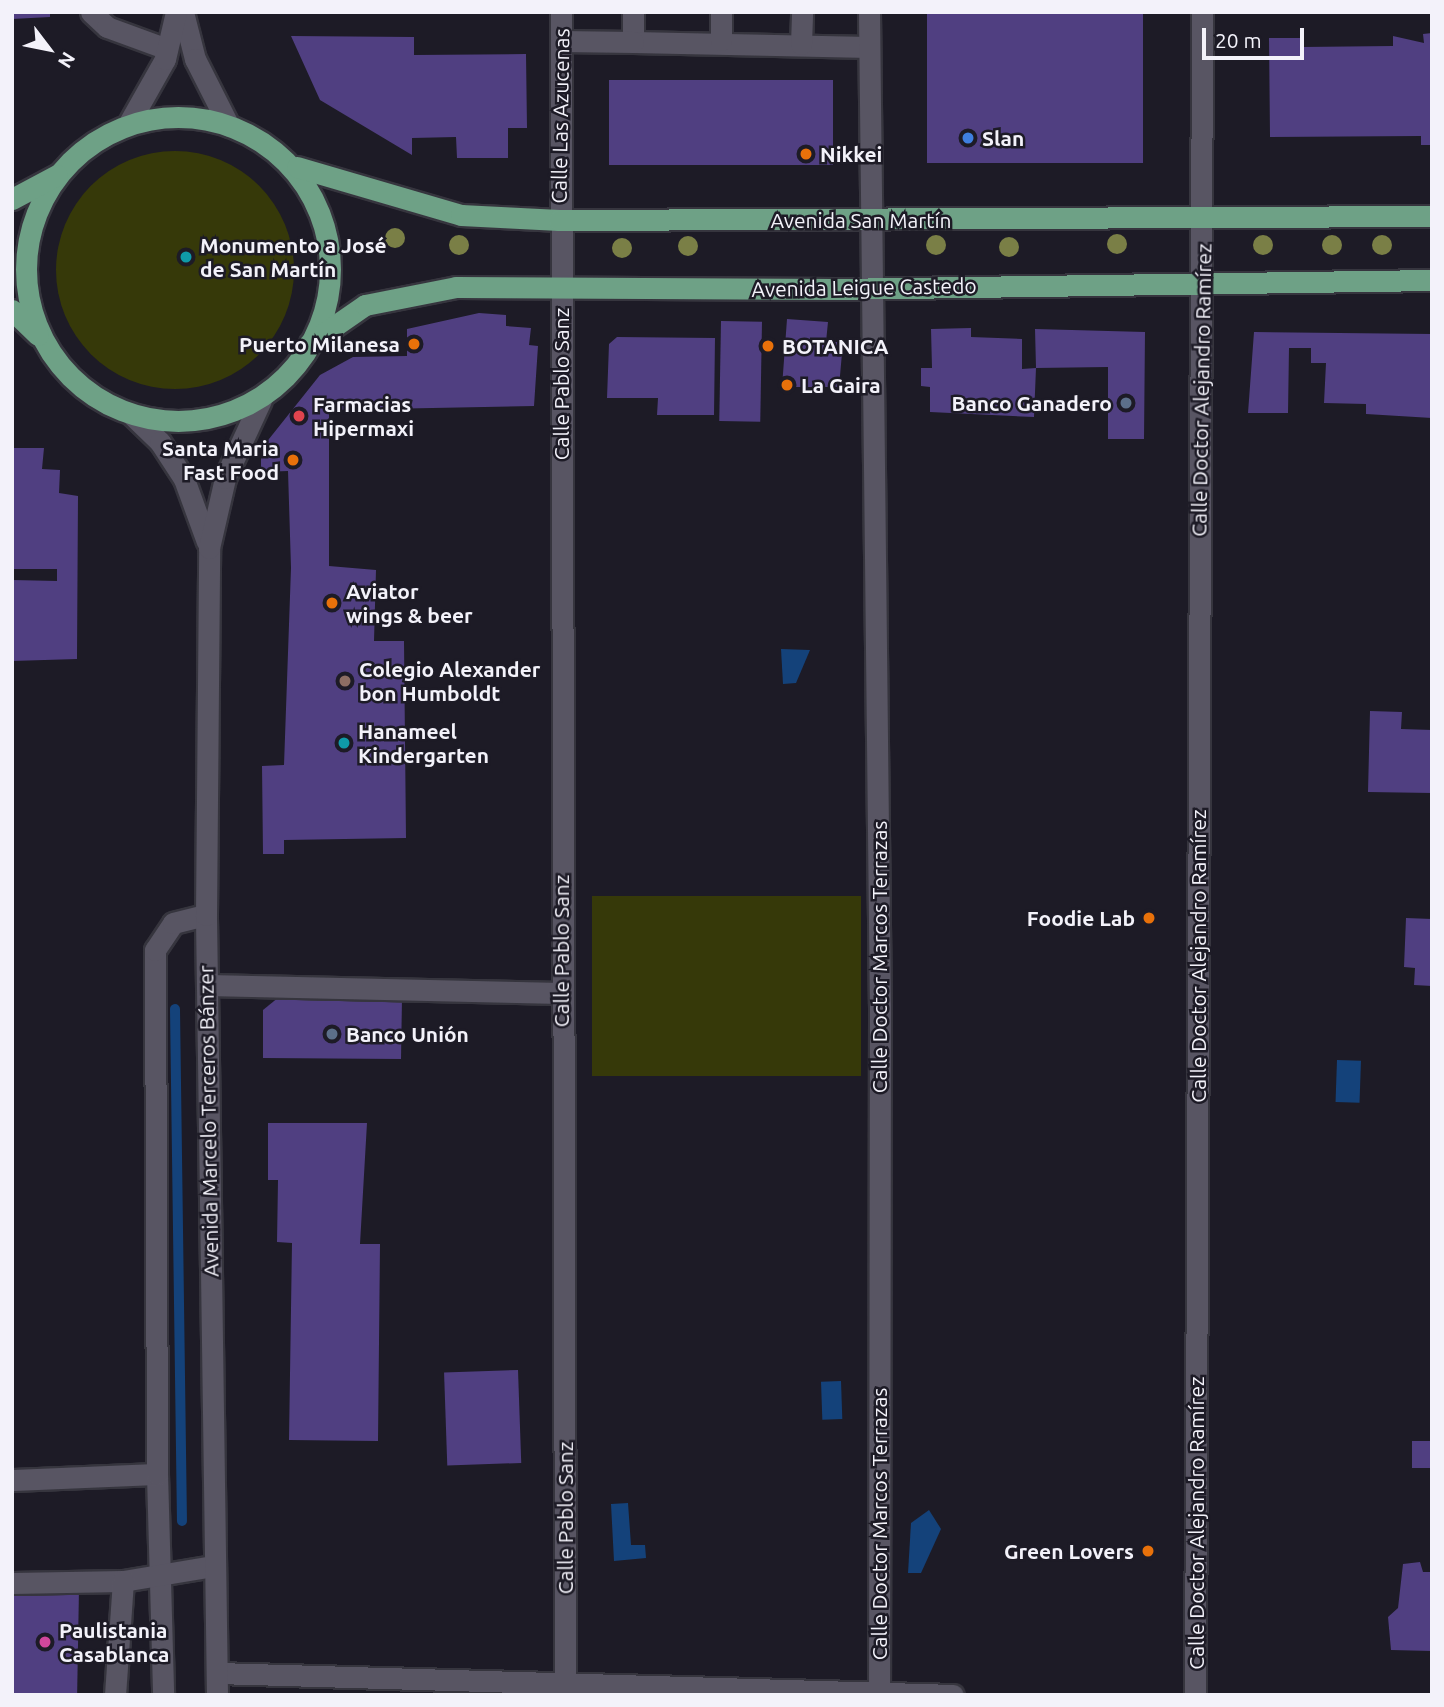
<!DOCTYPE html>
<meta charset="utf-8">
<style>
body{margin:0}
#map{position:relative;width:1444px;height:1707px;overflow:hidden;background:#1d1b26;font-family:Ubuntu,sans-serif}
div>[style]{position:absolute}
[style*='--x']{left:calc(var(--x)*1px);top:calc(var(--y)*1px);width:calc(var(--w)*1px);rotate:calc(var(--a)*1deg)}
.green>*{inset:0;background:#363909;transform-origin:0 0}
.round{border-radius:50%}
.water>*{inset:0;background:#14427a;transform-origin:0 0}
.stream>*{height:10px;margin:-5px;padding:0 5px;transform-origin:5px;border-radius:5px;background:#14427a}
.building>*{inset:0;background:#503f81;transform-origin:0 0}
.roads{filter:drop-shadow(2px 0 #36353e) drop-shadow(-2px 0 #36353e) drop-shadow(0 2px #36353e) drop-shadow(0 -2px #36353e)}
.minor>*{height:21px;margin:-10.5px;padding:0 10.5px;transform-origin:10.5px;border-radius:10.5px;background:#585563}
.major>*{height:21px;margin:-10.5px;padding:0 10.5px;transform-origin:10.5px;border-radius:10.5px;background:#6ea186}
.major>.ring{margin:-10.5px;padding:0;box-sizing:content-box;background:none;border:21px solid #6ea186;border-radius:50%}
.trees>*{width:20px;height:20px;margin:-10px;border-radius:50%;background:#7a7f46}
.dots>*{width:19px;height:19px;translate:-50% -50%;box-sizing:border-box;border:4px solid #1d1b26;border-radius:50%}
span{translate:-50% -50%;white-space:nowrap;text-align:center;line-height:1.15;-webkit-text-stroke:5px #1d1b26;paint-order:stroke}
.street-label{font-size:21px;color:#f3f2fa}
.poi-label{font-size:21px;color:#f3f2fa;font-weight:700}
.left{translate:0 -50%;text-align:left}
.right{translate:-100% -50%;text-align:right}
.frame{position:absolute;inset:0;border:14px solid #f3f2fa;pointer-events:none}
.north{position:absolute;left:14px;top:14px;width:70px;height:70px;-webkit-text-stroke:5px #1d1b26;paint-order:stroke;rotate:122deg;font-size:19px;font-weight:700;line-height:28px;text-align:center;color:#f3f2fa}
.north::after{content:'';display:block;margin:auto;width:24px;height:32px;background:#f3f2fa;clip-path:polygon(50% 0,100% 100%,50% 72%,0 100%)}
.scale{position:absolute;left:1202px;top:28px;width:102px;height:32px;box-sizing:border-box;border:4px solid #f3f2fa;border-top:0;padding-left:9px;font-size:21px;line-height:24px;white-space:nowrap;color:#f3f2fa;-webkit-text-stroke:5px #1d1b26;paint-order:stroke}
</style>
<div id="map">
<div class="green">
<div class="round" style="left:56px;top:151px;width:238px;height:238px"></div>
<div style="left:592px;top:896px;width:269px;height:180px"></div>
</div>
<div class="water">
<div style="clip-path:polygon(781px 649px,810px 650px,796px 683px,783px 684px)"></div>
<div style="left:1337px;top:1060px;width:24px;height:42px;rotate:2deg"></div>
<div style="left:841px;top:1381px;width:38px;height:20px;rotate:88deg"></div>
<div style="clip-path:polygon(628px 1503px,631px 1545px,645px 1545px,646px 1558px,614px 1561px,611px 1504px)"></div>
<div style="clip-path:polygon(929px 1510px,941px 1529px,921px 1573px,908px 1573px,911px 1523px)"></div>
</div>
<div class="stream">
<div style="--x:175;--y:1009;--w:512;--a:89.22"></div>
</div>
<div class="building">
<div style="clip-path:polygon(12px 12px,50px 12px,50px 17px,12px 19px)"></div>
<div style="left:927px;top:12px;width:216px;height:151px"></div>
<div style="clip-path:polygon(1432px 33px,1432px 145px,1421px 145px,1421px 136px,1270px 137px,1269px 38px,1302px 38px,1302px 47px,1393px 46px,1393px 36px,1424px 43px,1423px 34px)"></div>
<div style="clip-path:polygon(291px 36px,414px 37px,414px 55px,526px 54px,527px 128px,508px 128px,508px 158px,457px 158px,456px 137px,412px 138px,412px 155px,320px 100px)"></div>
<div style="left:833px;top:80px;width:85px;height:224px;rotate:90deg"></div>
<div style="clip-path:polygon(479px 313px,506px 315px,506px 326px,531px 328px,529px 345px,538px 346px,534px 406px,329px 410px,329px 566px,376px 570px,374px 641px,404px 641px,406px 838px,284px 840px,284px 854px,263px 854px,262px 766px,284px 765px,291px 568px,288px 471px,261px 472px,261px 449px,320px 375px,353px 357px,407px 356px,407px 329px)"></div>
<div style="clip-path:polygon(787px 319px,828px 322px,826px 342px,843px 342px,839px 387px,782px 387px)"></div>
<div style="left:721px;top:321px;width:41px;height:100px;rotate:1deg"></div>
<div style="clip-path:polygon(971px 328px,971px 337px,1022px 339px,1022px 369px,1036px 368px,1034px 417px,930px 412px,930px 387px,921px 386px,921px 368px,932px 368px,931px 329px)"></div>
<div style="clip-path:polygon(1035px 329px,1145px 332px,1144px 439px,1108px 439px,1108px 367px,1036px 368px)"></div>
<div style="clip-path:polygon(1254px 332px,1432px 334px,1432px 418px,1366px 414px,1366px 404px,1324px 403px,1326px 363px,1311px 363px,1311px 348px,1289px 348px,1288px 413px,1248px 413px)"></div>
<div style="clip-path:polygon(617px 337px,715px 338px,714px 415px,657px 415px,658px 398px,607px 398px,609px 344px)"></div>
<div style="clip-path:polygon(12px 448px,44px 448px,42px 469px,60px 470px,59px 493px,78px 496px,77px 659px,12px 661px,12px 580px,57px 581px,57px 569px,12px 569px)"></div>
<div style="clip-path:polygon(1370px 711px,1402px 712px,1401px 729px,1432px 730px,1432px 793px,1368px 792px)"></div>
<div style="clip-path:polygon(1406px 918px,1432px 919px,1432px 986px,1414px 985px,1415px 968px,1404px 967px)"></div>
<div style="clip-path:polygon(279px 997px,402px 998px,401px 1059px,263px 1058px,263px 1010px)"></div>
<div style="clip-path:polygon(268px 1123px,367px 1123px,360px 1244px,380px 1244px,378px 1441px,289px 1440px,292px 1243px,277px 1242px,278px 1180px,268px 1180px)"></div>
<div style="left:518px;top:1370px;width:93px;height:74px;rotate:88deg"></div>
<div style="left:1412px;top:1441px;width:20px;height:27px"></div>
<div style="clip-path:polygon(1420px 1562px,1423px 1572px,1432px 1572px,1432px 1651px,1391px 1650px,1388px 1617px,1398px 1608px,1403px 1564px)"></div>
<div style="left:79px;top:1588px;width:107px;height:67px;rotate:91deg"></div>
</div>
<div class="roads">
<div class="minor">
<div style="--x:91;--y:12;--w:22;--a:43"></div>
<div style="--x:107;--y:27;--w:64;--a:20.1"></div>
<div style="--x:183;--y:12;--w:49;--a:75.7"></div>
<div style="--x:195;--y:59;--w:75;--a:63.1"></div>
<div style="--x:561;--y:12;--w:1671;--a:89.86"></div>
<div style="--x:633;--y:12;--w:30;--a:90"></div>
<div style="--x:633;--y:42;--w:236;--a:1.2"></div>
<div style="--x:869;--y:12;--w:993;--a:89.37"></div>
<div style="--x:880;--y:1005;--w:688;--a:90.08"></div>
<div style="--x:721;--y:40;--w:28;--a:-90"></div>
<div style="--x:561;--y:41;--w:72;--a:0.8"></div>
<div style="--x:801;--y:44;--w:32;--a:-88"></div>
<div style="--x:129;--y:123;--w:73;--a:-60.6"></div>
<div style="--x:165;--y:59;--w:48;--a:-76.8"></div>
<div style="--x:131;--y:414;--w:40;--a:44"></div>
<div style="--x:160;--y:442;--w:44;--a:57"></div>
<div style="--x:184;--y:479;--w:67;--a:69.9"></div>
<div style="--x:207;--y:985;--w:354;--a:1.3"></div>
<div style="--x:157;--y:1474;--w:221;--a:88.4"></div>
<div style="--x:12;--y:1480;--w:145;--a:-2.4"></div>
<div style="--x:157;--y:1474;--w:524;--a:-90.22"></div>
<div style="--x:155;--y:950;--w:32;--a:-56"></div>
<div style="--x:173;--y:923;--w:34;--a:-14"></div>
<div style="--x:12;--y:1583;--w:111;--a:-1"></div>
<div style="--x:123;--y:1581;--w:92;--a:-9.4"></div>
<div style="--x:217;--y:1673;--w:736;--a:1.71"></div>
<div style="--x:115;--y:1695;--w:114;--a:-86"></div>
<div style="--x:217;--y:1695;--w:780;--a:-90.81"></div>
<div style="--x:206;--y:915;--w:367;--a:-89.5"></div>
<div style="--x:209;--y:548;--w:72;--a:-77.1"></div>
<div style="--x:225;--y:478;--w:86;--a:-65.2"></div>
<div style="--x:1195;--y:1695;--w:1683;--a:-89.76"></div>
</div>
<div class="major">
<div class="ring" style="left:26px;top:117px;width:283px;height:283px"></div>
<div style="--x:297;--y:167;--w:171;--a:16.3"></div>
<div style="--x:461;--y:215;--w:98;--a:2.9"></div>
<div style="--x:559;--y:220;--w:873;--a:-0.26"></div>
<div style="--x:12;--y:199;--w:51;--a:-28.1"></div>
<div style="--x:12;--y:310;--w:36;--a:44"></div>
<div style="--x:310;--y:343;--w:67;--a:-34.6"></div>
<div style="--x:365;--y:305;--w:93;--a:-11.2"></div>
<div style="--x:456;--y:287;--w:378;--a:0.3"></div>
<div style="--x:834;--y:289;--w:598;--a:-0.86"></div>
</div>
</div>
<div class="trees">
<div style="left:395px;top:238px"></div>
<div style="left:1117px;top:244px"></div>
<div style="left:459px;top:245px"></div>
<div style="left:936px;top:245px"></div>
<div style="left:1263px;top:245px"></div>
<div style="left:1332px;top:245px"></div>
<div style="left:1382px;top:245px"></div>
<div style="left:688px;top:246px"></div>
<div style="left:1009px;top:247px"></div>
<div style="left:622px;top:248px"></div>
</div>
<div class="dots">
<div style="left:968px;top:138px;background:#3f7fe0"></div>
<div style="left:806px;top:154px;background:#e8710a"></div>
<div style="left:186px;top:257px;background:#0f9aa8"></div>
<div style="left:414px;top:344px;background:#e8710a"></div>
<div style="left:768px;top:346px;background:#e8710a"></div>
<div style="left:787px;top:385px;background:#e8710a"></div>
<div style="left:1126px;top:403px;background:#5c6f8a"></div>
<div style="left:299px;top:416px;background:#e0444e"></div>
<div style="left:293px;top:460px;background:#e8710a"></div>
<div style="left:332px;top:603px;background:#e8710a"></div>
<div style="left:345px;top:681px;background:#8d6e63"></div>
<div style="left:344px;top:743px;background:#0f9aa8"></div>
<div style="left:1149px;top:918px;background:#e8710a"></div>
<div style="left:332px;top:1034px;background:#5c6f8a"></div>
<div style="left:1148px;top:1551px;background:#e8710a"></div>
<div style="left:45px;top:1642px;background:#d1479c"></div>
</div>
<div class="street-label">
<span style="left:560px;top:116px;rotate:-89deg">Calle Las Azucenas</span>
<span style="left:861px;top:220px">Avenida San Martín</span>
<span style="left:864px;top:287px;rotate:-1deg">Avenida Leigue Castedo</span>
<span style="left:561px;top:384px;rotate:-90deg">Calle Pablo Sanz</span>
<span style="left:1201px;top:390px;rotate:-89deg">Calle Doctor Alejandro Ramírez</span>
<span style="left:561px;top:951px;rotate:-90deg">Calle Pablo Sanz</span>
<span style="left:1198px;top:956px;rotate:-90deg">Calle Doctor Alejandro Ramírez</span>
<span style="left:879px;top:957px;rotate:-90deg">Calle Doctor Marcos Terrazas</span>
<span style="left:208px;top:1121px;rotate:-91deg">Avenida Marcelo Terceros Bánzer</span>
<span style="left:565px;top:1518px;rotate:-90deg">Calle Pablo Sanz</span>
<span style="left:1196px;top:1523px;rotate:-90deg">Calle Doctor Alejandro Ramírez</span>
<span style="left:879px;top:1524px;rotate:-90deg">Calle Doctor Marcos Terrazas</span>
</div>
<div class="poi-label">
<span class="left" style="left:982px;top:138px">Slan</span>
<span class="left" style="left:820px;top:154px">Nikkei</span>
<span class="left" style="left:200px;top:257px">Monumento a José<br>de San Martín</span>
<span class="right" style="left:400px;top:344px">Puerto Milanesa</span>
<span class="left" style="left:782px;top:346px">BOTANICA</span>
<span class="left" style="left:801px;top:385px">La Gaira</span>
<span class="right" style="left:1112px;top:403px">Banco Ganadero</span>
<span class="left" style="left:313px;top:416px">Farmacias<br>Hipermaxi</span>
<span class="right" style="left:279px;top:460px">Santa Maria<br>Fast Food</span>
<span class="left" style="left:346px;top:603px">Aviator<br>wings &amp; beer</span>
<span class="left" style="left:359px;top:681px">Colegio Alexander<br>bon Humboldt</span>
<span class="left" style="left:358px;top:743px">Hanameel<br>Kindergarten</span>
<span class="right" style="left:1135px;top:918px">Foodie Lab</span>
<span class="left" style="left:346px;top:1034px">Banco Unión</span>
<span class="right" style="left:1134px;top:1551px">Green Lovers</span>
<span class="left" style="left:59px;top:1642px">Paulistania<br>Casablanca</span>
</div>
<div class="frame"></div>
<div class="north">N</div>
<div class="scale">20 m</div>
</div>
